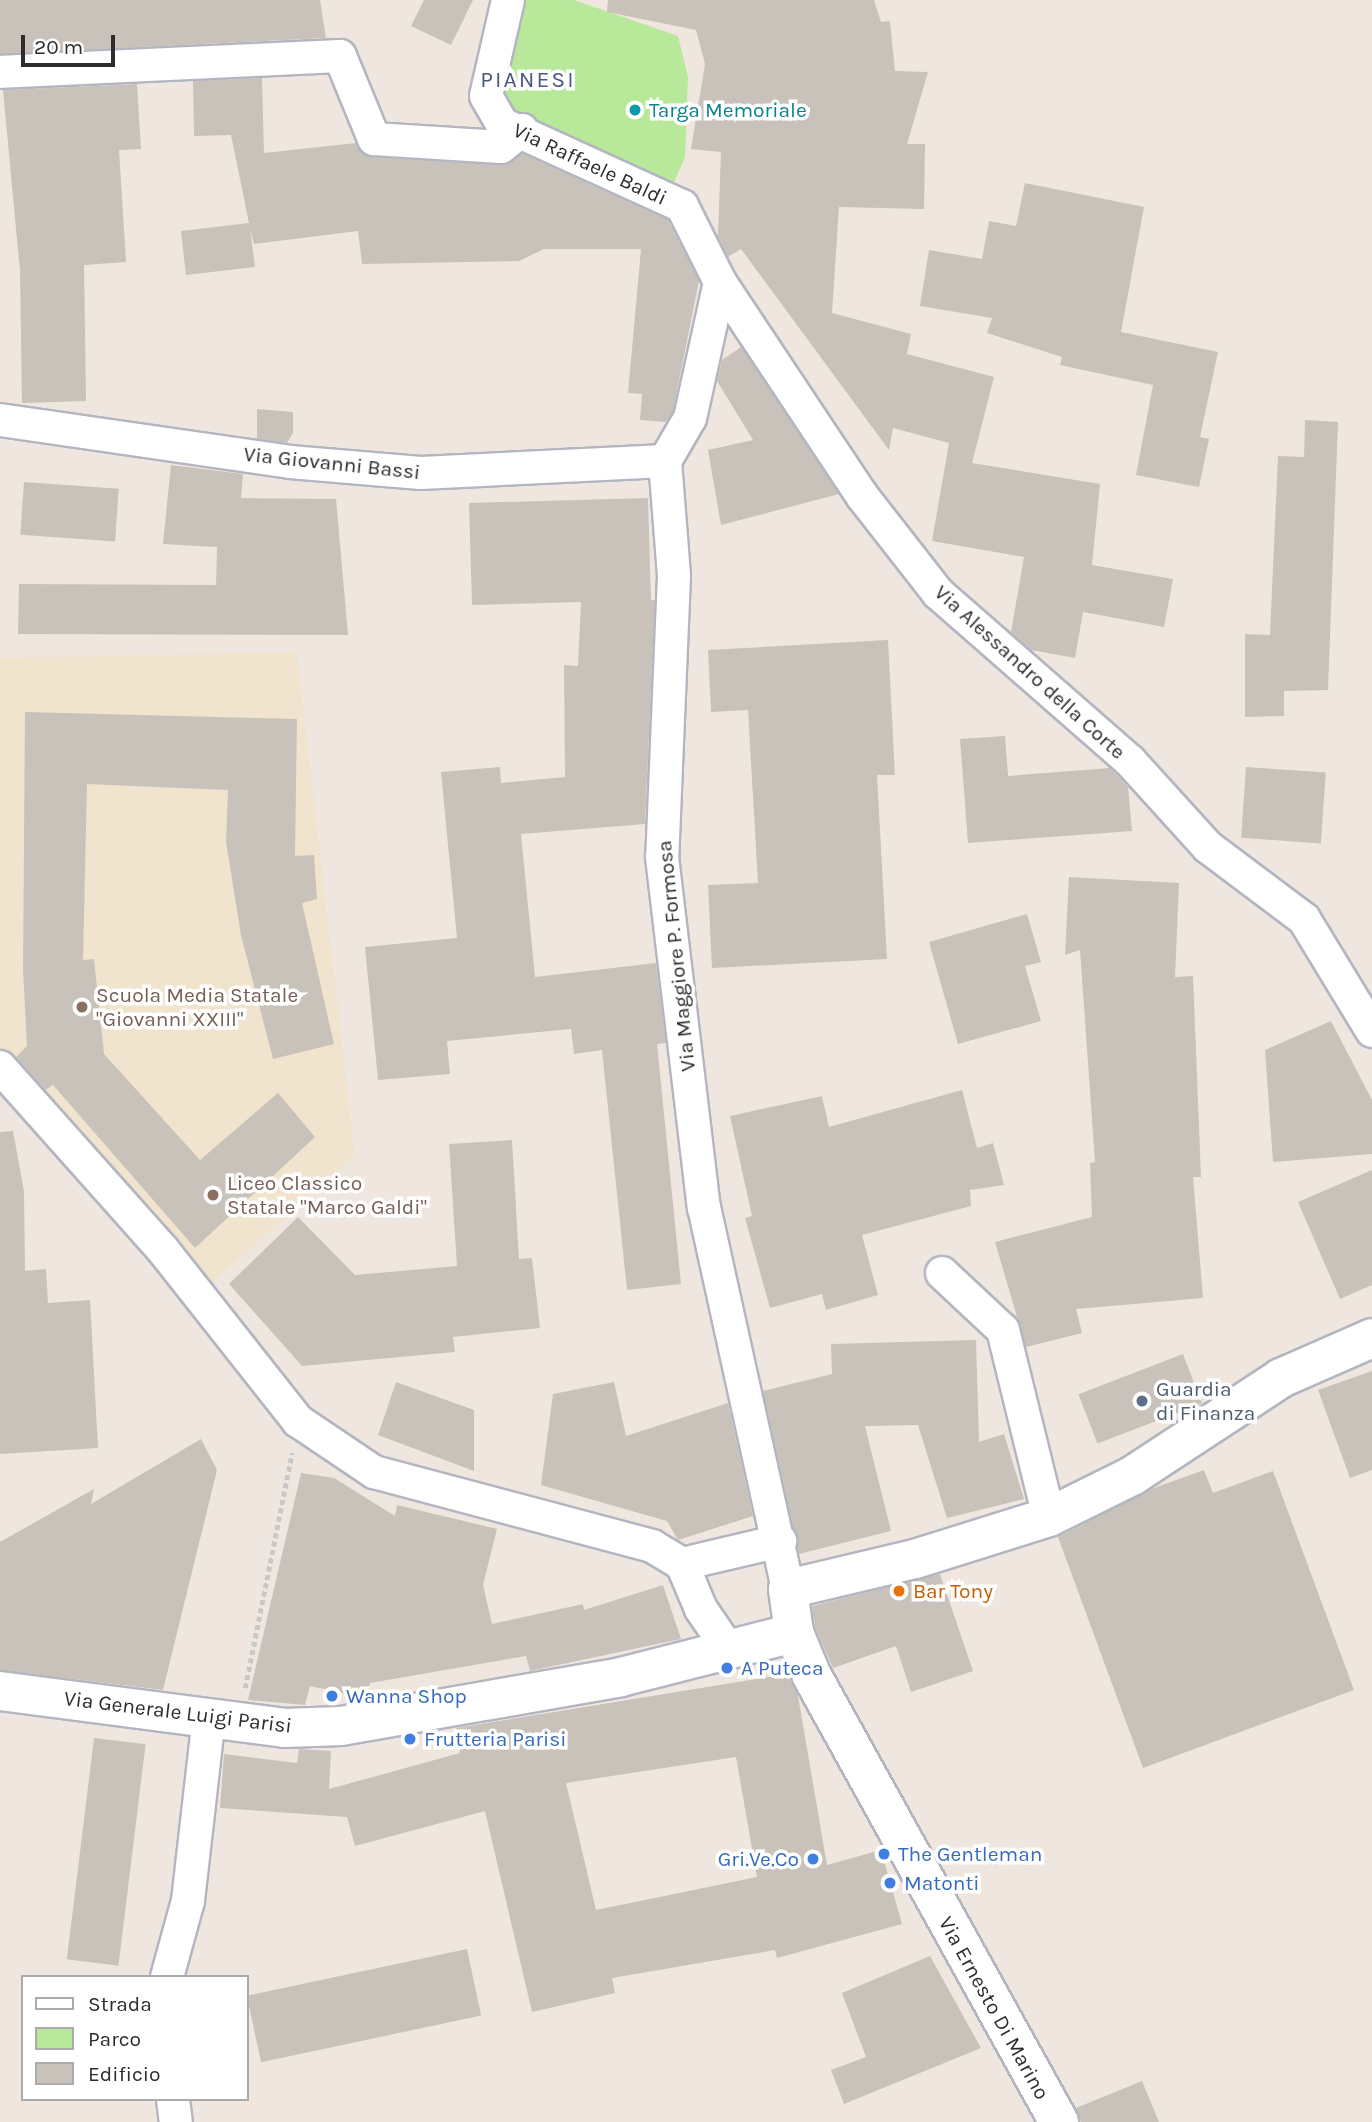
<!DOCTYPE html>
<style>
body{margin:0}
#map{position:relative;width:1372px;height:2122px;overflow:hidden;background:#efe7df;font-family:Karla,sans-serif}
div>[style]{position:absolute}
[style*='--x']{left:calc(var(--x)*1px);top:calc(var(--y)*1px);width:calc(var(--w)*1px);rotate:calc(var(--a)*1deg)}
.education>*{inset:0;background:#f1e4ce}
.green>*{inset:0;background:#b8e899}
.building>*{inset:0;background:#c8c2ba;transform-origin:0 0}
.path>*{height:4.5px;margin-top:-2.25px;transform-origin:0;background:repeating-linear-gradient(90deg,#c8c8c8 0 5px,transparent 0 8.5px)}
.roads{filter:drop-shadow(2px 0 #b3b6c1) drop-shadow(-2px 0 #b3b6c1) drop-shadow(0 2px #b3b6c1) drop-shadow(0 -2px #b3b6c1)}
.minor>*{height:32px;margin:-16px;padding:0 16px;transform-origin:16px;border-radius:16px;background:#fff}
.tertiary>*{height:38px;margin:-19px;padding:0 19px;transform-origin:19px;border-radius:19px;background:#fff}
.dots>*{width:19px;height:19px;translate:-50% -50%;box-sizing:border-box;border:4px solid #fff;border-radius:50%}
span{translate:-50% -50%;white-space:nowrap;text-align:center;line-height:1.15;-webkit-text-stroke:7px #fff;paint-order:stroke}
.culture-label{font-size:21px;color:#0d838f}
.left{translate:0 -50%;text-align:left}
.street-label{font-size:21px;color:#2d2d2d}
.education-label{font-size:21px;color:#785e54}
.service-label{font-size:21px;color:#4e5e75}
.food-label{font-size:21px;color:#c56008}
.shop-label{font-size:21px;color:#366cbe}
.right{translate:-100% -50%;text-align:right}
.neighbourhood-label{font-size:23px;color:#4a5781;letter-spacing:2px}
.legend{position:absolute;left:21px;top:1975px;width:228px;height:126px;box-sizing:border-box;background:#fff;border:2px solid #ababab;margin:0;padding:9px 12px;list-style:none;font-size:21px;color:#2d2d2d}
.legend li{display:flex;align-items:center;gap:14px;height:35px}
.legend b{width:35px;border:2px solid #ababab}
.scale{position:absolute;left:21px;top:35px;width:94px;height:32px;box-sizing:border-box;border:4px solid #2d2d2d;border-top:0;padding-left:9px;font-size:21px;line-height:24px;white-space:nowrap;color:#2d2d2d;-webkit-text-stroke:5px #fff;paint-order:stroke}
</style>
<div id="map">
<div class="education">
<div style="clip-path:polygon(297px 652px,355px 1155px,210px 1285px,0 1051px,0 658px)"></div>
</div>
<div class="green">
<div style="clip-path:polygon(508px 0,574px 0,678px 36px,688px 77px,685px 157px,671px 189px,558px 147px,488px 96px)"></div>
</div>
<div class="building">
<div style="clip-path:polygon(0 0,320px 0,326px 38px,0 54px)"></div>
<div style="clip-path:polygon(424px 0,473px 0,451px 45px,411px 26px)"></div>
<div style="clip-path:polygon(608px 0,874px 0,881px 22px,890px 21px,895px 71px,928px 72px,907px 144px,925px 144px,924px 209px,839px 207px,832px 313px,911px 334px,907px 354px,994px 377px,972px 463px,1100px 484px,1092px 565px,1173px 579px,1164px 627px,1083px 612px,1075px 658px,1031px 650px,1011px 632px,1024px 557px,932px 541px,949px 443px,893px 428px,889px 450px,741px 249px,728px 257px,718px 236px,721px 152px,691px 149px,705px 64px,696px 30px,607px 12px)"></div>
<div style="clip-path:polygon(262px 78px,264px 153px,356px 143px,363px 153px,373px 157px,500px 165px,523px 154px,668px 220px,699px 281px,673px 411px,666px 422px,640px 420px,642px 394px,628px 393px,641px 249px,544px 249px,519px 261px,362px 264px,358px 231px,254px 244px,250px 228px,255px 267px,186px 275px,181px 231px,249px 223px,231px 135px,194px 136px,193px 81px)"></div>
<div style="clip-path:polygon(137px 84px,141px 149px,119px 150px,126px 262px,84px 265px,86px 401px,22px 403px,20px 271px,3px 90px)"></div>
<div style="clip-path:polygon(1025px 183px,1144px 207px,1121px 332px,1218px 352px,1200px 437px,1209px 439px,1199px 487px,1136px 475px,1153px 385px,1060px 365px,1062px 357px,987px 333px,992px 318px,920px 306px,929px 250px,982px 259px,989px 221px,1016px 226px)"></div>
<div style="clip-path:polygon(741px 347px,839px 494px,721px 525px,708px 450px,753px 440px,717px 381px,722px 360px)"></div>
<div style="clip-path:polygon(257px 409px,293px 412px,293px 433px,287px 443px,257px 439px)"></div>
<div style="clip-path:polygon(1305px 420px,1338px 422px,1328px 690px,1284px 691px,1284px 716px,1245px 717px,1245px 634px,1270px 635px,1278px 456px,1304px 457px)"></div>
<div style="clip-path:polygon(171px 465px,243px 474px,241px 498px,336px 499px,348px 635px,18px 634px,19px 584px,216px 585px,217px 547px,163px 544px)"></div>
<div style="left:24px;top:482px;width:95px;height:53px;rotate:4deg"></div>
<div style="clip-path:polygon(648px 498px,651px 600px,655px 600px,645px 824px,521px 834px,535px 977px,656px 963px,666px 1043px,657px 1044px,681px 1284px,627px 1290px,602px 1050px,574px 1054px,571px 1029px,447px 1041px,450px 1074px,378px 1080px,365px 947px,457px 938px,441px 772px,500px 767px,501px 783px,565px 777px,564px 665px,578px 666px,581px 602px,472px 605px,469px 503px)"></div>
<div style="clip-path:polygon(888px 640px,895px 775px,877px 775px,887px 959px,712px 968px,708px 885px,758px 883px,748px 710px,711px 712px,708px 650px)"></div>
<div style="clip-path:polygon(25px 712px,297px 719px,295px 856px,314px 855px,317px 899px,302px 903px,334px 1044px,273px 1059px,241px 935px,226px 842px,228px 790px,87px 784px,83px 960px,94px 959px,104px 1054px,200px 1160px,278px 1093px,315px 1137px,195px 1248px,53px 1085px,45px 1090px,16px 1057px,27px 1046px,23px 970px)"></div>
<div style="clip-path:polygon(1005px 736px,1008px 776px,1110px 768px,1128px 787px,1132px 831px,968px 843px,960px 739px)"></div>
<div style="left:1246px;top:767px;width:80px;height:71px;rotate:4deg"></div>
<div style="clip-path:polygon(1069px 877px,1179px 883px,1175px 977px,1193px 976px,1201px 1177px,1193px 1177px,1203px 1298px,1076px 1309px,1082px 1333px,1026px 1347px,995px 1242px,1092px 1217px,1090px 1163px,1095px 1162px,1080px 950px,1065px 955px)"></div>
<div style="clip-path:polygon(1027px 914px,1041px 962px,1025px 966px,1041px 1021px,958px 1044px,929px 942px)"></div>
<div style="clip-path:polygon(1331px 1021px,1372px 1100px,1372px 1154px,1273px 1162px,1265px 1050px)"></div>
<div style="clip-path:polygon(962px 1090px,977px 1148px,993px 1143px,1004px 1185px,970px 1190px,971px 1206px,862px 1235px,878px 1295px,826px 1310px,822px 1294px,770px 1308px,745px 1218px,752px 1216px,730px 1116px,822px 1096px,829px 1127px)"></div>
<div style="clip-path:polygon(13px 1131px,24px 1191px,25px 1271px,46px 1269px,48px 1303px,90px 1300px,98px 1448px,0 1454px,0 1132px)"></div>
<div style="clip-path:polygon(512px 1140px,519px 1259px,532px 1258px,540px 1328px,453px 1337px,455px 1352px,302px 1366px,229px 1284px,298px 1217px,355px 1275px,457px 1266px,449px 1144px)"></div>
<div style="clip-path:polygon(1372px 1170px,1372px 1285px,1340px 1299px,1298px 1202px)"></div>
<div style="clip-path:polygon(976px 1340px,979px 1442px,1004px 1434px,1024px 1499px,947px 1518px,918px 1425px,865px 1426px,891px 1531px,799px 1554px,763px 1391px,832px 1374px,831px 1344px)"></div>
<div style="left:1183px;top:1354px;width:53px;height:112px;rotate:69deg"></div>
<div style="clip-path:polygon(1372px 1371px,1372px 1470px,1350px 1478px,1318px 1390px)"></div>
<div style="clip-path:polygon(396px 1382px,474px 1410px,474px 1471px,378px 1435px)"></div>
<div style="clip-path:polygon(614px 1382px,626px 1436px,728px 1403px,753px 1516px,678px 1540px,667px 1521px,541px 1485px,553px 1394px)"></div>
<div style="clip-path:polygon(201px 1439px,217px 1470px,163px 1690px,0 1670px,0 1542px,94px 1489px,91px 1504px)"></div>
<div style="clip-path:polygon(1204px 1470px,1213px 1493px,1273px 1471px,1354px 1690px,1143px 1768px,1058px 1537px,1154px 1488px)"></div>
<div style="clip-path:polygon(301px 1473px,334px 1478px,395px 1516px,397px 1505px,497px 1529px,483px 1585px,492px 1624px,583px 1604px,584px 1610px,663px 1585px,681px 1639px,530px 1671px,526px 1656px,370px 1683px,366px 1698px,310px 1686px,305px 1705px,248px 1700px)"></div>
<div style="clip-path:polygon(940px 1574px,973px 1671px,911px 1692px,896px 1646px,833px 1668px,815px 1627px,812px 1606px)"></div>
<div style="clip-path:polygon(evenodd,787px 1674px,798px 1696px,827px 1865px,881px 1850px,902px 1924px,777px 1958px,775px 1950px,612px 1978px,615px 1993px,532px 2012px,485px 1811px,355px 1846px,347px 1817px,220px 1808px,224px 1754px,297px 1763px,299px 1749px,331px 1751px,329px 1789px,460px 1753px,456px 1728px,787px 1674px,736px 1757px,757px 1877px,596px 1910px,566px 1783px,736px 1757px)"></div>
<div style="left:94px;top:1738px;width:52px;height:223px;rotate:7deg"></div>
<div style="left:467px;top:1949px;width:68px;height:225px;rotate:78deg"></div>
<div style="clip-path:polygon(930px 1956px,981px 2048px,844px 2104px,831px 2070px,866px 2057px,842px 1993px)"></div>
<div style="clip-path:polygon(1142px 2081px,1159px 2122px,1081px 2122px,1076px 2108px)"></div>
</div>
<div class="path">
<div style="--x:245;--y:1688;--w:240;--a:-78.7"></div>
</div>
<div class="roads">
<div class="minor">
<div style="--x:508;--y:0;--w:98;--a:102.9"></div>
<div style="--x:486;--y:96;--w:32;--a:60"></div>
<div style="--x:502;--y:124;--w:198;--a:24.5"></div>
<div style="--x:682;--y:206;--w:85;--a:63.4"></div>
<div style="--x:720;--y:282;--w:258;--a:56.4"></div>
<div style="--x:863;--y:497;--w:122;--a:52"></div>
<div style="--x:938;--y:593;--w:255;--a:41.2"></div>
<div style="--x:1130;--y:761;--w:116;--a:47.8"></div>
<div style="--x:1208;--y:847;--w:120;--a:36.9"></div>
<div style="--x:1304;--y:919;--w:131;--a:58.7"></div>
<div style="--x:0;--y:72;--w:340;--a:-2.7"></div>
<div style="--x:340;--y:56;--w:90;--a:67.7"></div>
<div style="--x:374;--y:139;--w:127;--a:3.6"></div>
<div style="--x:501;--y:147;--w:27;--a:-39"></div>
<div style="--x:720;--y:282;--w:139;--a:102.4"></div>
<div style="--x:690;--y:418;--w:50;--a:120.2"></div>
<div style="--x:665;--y:461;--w:115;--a:85.5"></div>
<div style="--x:674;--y:576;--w:281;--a:92.4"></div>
<div style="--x:662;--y:857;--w:353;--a:83.2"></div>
<div style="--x:704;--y:1207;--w:391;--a:77.6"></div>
<div style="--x:0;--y:420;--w:293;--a:8.2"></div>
<div style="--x:290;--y:462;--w:131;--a:4.8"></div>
<div style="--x:421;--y:473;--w:244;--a:-2.8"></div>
<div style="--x:0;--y:1067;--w:245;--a:48.3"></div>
<div style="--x:163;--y:1250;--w:218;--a:51.7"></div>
<div style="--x:298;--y:1421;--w:92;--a:33.9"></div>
<div style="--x:374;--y:1472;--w:288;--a:14.9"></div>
<div style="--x:652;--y:1546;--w:35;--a:31"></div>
<div style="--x:682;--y:1564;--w:49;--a:67.1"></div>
<div style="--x:701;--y:1609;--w:50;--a:55.7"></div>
<div style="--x:942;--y:1273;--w:83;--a:43.1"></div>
<div style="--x:1003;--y:1330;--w:193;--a:76.2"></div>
<div style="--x:682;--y:1564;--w:101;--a:-13.2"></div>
<div style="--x:167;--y:1977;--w:79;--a:-74.6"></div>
<div style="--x:188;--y:1901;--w:185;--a:-83.5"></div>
<div style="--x:173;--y:2099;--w:23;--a:83"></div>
</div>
<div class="tertiary">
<div style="--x:0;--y:1691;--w:287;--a:7.4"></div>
<div style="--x:285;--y:1728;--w:56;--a:-2"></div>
<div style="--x:341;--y:1726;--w:284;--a:-9.9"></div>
<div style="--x:621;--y:1677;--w:179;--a:-14.3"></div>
<div style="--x:1059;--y:2122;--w:510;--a:-118.98"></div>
<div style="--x:812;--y:1676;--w:47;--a:-112.7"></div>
<div style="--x:794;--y:1633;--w:44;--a:-97.8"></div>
<div style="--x:788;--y:1589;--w:130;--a:-13.3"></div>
<div style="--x:915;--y:1559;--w:140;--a:-17.4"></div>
<div style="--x:1049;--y:1517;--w:93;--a:-26.3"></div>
<div style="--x:1132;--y:1476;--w:178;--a:-33.3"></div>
<div style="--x:1281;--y:1378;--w:99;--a:-23.7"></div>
</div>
</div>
<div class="dots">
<div style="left:635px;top:110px;background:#0f9aa8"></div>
<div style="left:82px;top:1007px;background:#8d6e63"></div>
<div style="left:213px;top:1195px;background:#8d6e63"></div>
<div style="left:1142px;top:1401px;background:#5c6f8a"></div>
<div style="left:899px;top:1591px;background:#e8710a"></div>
<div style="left:727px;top:1668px;background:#3f7fe0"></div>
<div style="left:332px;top:1696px;background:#3f7fe0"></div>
<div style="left:410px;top:1739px;background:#3f7fe0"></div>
<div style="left:884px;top:1854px;background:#3f7fe0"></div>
<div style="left:813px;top:1859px;background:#3f7fe0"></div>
<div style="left:890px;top:1883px;background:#3f7fe0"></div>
</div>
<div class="culture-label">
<span class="left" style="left:649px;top:110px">Targa Memoriale</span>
</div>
<div class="street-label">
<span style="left:590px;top:164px;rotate:25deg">Via Raffaele Baldi</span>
<span style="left:332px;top:463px;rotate:6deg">Via Giovanni Bassi</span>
<span style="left:1030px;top:672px;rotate:42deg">Via Alessandro della Corte</span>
<span style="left:676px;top:956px;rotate:-96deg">Via Maggiore P. Formosa</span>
<span style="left:178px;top:1712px;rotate:7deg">Via Generale Luigi Parisi</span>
<span style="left:994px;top:2008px;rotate:61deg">Via Ernesto Di Marino</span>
</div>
<div class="education-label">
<span class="left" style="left:96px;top:1007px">Scuola Media Statale<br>"Giovanni XXIII"</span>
<span class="left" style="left:227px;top:1195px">Liceo Classico<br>Statale "Marco Galdi"</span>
</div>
<div class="service-label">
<span class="left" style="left:1156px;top:1401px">Guardia<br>di Finanza</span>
</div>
<div class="food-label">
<span class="left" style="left:913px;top:1591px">Bar Tony</span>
</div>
<div class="shop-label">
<span class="left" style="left:741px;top:1668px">A Puteca</span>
<span class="left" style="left:346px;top:1696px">Wanna Shop</span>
<span class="left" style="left:424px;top:1739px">Frutteria Parisi</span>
<span class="left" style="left:898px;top:1854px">The Gentleman</span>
<span class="right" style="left:799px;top:1859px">Gri.Ve.Co</span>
<span class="left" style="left:904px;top:1883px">Matonti</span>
</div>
<div class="neighbourhood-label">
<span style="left:528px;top:80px">PIANESI</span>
</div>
<ul class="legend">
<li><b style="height:9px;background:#fff"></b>Strada</li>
<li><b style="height:19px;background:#b8e899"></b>Parco</li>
<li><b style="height:19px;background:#c8c2ba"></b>Edificio</li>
</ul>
<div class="scale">20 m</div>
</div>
